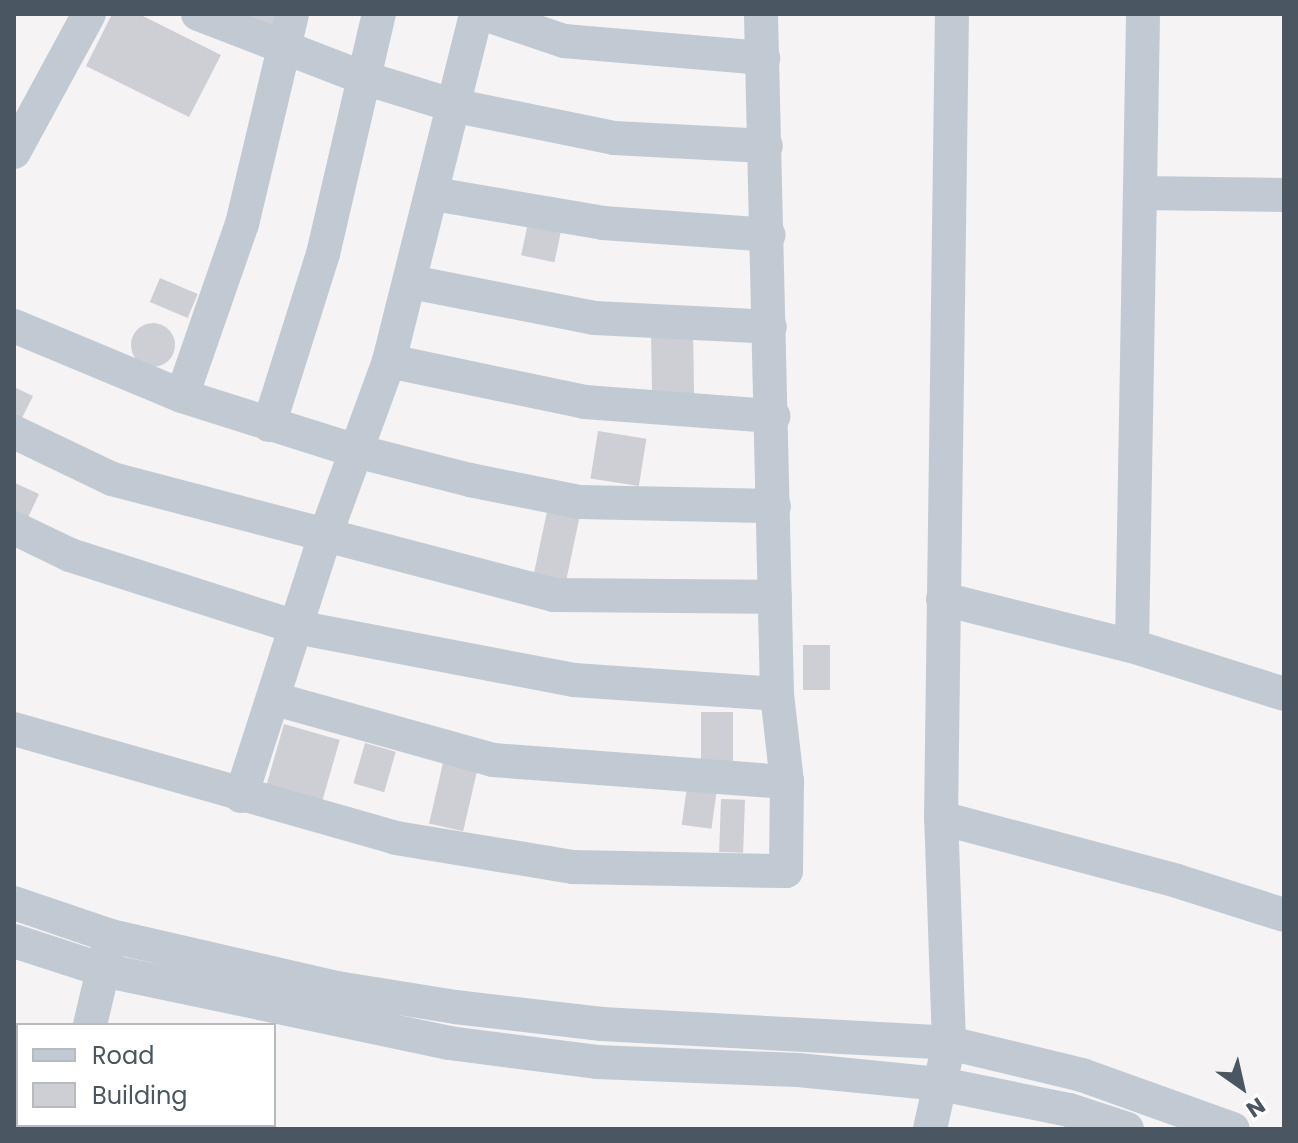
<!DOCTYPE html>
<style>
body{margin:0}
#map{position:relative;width:1298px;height:1143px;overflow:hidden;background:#f5f3f3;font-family:Poppins,sans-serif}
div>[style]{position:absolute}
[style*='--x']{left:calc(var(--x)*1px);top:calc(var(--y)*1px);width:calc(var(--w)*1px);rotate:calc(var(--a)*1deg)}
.building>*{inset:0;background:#cdcfd5;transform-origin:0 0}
.round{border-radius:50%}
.minor>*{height:34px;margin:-17px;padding:0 17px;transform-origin:17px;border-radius:17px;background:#c1cad2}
span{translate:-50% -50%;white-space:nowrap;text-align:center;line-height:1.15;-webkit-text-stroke:6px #fff;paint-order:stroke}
.frame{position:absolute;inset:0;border:16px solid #4a5661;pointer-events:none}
.legend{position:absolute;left:16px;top:1023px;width:260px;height:104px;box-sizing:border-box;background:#fff;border:2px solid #b7bbc0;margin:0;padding:10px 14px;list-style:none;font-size:24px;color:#4a5661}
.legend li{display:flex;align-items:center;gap:16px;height:40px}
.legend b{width:40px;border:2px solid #b7bbc0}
.north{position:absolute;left:1202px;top:1047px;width:80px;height:80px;-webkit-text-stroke:6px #fff;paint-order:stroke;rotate:146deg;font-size:22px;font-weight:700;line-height:32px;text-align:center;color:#4a5661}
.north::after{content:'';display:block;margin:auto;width:28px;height:36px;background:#4a5661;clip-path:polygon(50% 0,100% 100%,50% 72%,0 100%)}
</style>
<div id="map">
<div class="building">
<div style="clip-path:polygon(112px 14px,139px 14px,221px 55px,189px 117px,86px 66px)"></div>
<div style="clip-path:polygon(236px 14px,277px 14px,272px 30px)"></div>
<div style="left:528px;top:223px;width:34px;height:33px;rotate:12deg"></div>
<div style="left:160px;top:278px;width:41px;height:26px;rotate:23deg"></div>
<div class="round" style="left:131px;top:323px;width:44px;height:44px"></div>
<div style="left:693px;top:331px;width:67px;height:42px;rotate:89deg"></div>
<div style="clip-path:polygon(14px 387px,33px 396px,16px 430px,14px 429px)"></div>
<div style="left:598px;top:431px;width:49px;height:48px;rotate:9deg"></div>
<div style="clip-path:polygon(15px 483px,39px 494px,24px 526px,14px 522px)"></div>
<div style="left:548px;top:507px;width:33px;height:79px;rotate:12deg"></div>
<div style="left:803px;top:645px;width:27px;height:45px"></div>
<div style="left:701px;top:712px;width:32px;height:54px"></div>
<div style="left:284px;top:724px;width:58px;height:74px;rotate:16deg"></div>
<div style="left:365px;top:743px;width:32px;height:42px;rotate:16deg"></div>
<div style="left:443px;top:763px;width:35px;height:62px;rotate:13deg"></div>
<div style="left:687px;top:787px;width:30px;height:38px;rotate:8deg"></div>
<div style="left:721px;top:799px;width:24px;height:53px;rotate:2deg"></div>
</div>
<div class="minor">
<div style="--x:198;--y:14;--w:175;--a:21.1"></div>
<div style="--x:361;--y:77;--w:95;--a:17.1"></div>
<div style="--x:452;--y:105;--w:165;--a:11.5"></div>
<div style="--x:614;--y:138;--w:152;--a:3"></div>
<div style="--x:484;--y:14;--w:84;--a:18.6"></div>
<div style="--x:564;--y:41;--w:200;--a:4.9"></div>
<div style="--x:14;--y:152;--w:157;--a:-61.5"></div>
<div style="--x:1140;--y:193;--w:144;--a:0.8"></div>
<div style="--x:434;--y:194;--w:171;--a:9.7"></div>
<div style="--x:603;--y:223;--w:166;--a:4.1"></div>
<div style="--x:411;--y:282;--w:187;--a:11.1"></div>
<div style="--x:595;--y:318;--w:175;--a:2.9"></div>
<div style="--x:14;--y:326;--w:182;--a:22.6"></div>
<div style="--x:182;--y:396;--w:182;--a:17.5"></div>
<div style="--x:356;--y:451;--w:118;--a:14.3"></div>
<div style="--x:470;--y:480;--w:111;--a:11.4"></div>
<div style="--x:579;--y:502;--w:195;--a:1.2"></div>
<div style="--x:389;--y:361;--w:200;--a:11.8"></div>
<div style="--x:585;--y:402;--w:189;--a:4.3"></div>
<div style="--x:182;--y:396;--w:182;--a:-70.8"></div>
<div style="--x:242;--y:224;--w:216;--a:-76.6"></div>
<div style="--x:269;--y:425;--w:179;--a:-72.5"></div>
<div style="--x:323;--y:254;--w:246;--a:-76.9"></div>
<div style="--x:14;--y:432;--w:109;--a:25.6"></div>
<div style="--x:112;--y:479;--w:457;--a:14.7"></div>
<div style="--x:554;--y:595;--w:221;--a:0.5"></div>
<div style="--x:14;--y:528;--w:62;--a:25.7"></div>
<div style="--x:70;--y:555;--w:237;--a:17.7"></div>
<div style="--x:296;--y:627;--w:283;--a:10.8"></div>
<div style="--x:574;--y:680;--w:203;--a:3.9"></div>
<div style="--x:943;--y:599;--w:195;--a:14"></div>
<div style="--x:1132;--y:646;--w:159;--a:17.5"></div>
<div style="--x:1132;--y:646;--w:632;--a:-89"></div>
<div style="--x:275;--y:699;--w:226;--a:15.6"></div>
<div style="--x:493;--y:760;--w:295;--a:4.3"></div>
<div style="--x:14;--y:729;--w:397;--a:15.9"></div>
<div style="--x:396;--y:838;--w:179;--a:9.3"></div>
<div style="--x:573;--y:867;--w:213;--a:1.1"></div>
<div style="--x:786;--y:871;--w:89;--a:-89.4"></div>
<div style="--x:787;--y:782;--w:89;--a:-96.5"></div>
<div style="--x:777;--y:694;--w:680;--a:-91.35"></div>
<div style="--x:241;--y:796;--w:273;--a:-72.1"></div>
<div style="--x:325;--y:536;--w:186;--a:-69.9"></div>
<div style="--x:389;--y:361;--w:358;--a:-75.9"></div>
<div style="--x:941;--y:818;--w:244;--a:14.9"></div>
<div style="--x:1177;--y:881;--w:112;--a:17.6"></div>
<div style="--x:14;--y:903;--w:102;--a:18.8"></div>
<div style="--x:111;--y:936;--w:232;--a:13"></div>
<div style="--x:337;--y:988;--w:120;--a:9.1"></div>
<div style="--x:455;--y:1007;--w:148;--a:6.6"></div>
<div style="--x:602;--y:1024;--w:348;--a:3.1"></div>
<div style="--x:949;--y:1043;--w:137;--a:13.5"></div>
<div style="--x:1082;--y:1075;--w:160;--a:19.7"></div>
<div style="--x:14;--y:941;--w:94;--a:18"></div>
<div style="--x:103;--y:970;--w:354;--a:11.9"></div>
<div style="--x:449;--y:1043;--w:149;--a:7.3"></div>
<div style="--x:597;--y:1062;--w:201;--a:2.3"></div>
<div style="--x:798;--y:1070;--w:144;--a:5.6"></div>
<div style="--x:941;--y:1084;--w:131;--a:11.5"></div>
<div style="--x:1069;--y:1110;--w:61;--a:18.1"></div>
<div style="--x:90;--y:1025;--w:79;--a:-76.8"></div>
<div style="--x:930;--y:1129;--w:88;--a:-77.5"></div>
<div style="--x:949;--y:1043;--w:225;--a:-92"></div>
<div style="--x:941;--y:818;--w:804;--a:-89.22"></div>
</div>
<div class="frame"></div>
<ul class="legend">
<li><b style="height:10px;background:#c1cad2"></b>Road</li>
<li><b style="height:22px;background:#cdcfd5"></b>Building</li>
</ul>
<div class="north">N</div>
</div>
